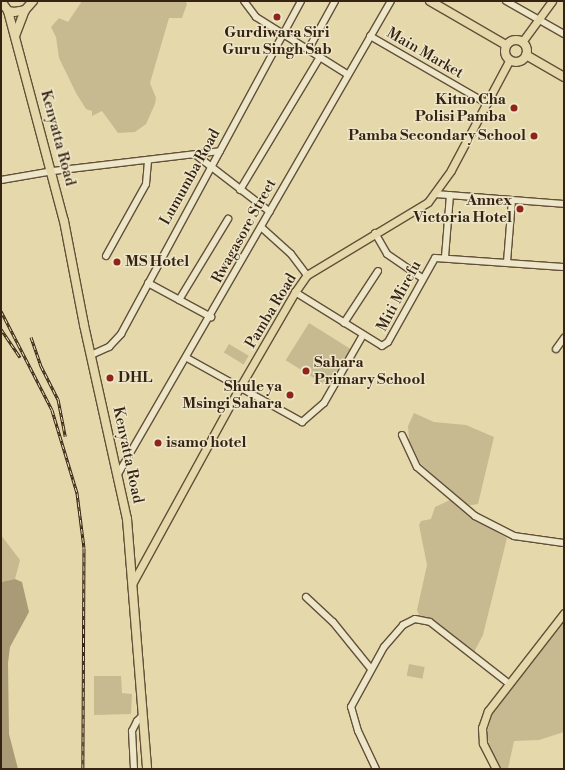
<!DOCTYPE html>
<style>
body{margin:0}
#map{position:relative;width:565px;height:770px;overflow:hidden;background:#e5d9ab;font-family:"Libre Bodoni",serif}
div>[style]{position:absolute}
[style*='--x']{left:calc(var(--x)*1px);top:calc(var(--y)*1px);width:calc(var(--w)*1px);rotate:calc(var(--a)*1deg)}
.green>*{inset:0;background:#c7ba91;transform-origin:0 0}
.water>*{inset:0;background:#aa9b77}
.roads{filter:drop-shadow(1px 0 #625039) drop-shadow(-1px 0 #625039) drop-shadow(0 1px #625039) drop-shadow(0 -1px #625039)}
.minor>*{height:6px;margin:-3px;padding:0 3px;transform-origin:3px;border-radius:3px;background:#eee6c8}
.major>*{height:7px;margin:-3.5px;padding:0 3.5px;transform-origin:3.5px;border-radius:3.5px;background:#e5d9ab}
.highway>*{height:8px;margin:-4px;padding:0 4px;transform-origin:4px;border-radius:4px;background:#e5d9ab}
.highway>.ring{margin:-4px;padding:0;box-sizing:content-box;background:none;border:8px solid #e5d9ab;border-radius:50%}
.rail>*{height:3px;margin-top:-1.5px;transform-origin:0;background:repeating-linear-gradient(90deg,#eee6c8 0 4.5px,#362313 0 9px);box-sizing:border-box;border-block:1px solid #362313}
.dots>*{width:11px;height:11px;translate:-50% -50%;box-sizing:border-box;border:2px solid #eee6c8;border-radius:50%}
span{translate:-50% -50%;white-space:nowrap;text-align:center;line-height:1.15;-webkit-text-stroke:3px #eee6c8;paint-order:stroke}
.poi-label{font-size:15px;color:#362313;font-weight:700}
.right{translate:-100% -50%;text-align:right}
.left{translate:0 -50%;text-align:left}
.street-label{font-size:15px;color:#362313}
.frame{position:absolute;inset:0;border:2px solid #362313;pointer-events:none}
</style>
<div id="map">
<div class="green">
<div style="clip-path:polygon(82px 1px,185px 1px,187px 4px,182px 18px,169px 18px,150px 83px,156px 98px,155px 104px,146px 124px,135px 132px,118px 133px,102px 111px,92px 116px,92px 111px,86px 109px,76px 93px,59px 58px,56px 37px,51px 27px,59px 18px,68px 22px)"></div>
<div style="left:309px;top:323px;width:49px;height:44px;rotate:32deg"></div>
<div style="left:229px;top:344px;width:23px;height:10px;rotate:31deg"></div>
<div style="clip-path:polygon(414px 413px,434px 422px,466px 425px,494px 437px,478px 504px,466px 506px,420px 463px,409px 440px,408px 426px)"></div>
<div style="clip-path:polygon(450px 500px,473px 518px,507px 538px,483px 635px,473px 654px,434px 622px,420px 617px,417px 610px,427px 565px,419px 525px,421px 521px,431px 519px,435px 507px)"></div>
<div style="clip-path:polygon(1px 535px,20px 560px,15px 579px,1px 582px)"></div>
<div style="clip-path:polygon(564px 621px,564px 732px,539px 740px,514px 741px,508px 769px,500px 769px,491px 758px,487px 733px,491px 717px,501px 695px)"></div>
<div style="left:409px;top:664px;width:16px;height:12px;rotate:11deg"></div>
<div style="clip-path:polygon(94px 676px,121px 676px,122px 693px,132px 694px,131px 714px,94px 715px)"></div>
</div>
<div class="water">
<div style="clip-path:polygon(15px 579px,22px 582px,29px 612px,10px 647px,8px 663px,9px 734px,18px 769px,1px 769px,1px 582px)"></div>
</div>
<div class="roads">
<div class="minor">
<div style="--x:244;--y:1;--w:20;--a:53"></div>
<div style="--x:256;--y:17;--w:107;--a:32.1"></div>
<div style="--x:506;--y:1;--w:67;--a:29.6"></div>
<div style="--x:370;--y:36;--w:136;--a:30"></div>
<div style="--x:308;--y:50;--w:56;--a:-61.1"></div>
<div style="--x:196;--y:155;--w:93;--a:37.6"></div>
<div style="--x:1;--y:180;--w:53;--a:-9.8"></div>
<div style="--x:53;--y:171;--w:168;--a:-6.8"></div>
<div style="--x:240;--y:190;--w:155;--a:-59"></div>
<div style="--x:435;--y:194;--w:129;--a:4.4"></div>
<div style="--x:261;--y:227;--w:40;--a:42"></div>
<div style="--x:291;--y:254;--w:26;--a:53"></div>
<div style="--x:375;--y:233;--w:24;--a:60"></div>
<div style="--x:387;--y:254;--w:42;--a:34.4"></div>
<div style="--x:106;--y:256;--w:82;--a:-60.9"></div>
<div style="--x:146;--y:184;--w:23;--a:-85"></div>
<div style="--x:445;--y:257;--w:62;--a:-85.4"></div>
<div style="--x:507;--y:262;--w:62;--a:-85.4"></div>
<div style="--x:148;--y:283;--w:72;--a:28.4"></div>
<div style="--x:295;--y:292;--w:102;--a:31.8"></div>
<div style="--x:382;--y:346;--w:7;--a:-34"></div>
<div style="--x:388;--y:342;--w:96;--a:-60.8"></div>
<div style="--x:435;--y:258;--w:129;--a:4"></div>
<div style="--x:179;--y:300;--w:95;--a:-58.8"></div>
<div style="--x:344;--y:323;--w:62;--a:-56.8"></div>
<div style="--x:556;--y:349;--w:14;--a:-54"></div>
<div style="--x:91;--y:355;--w:20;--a:-24"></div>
<div style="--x:109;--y:347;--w:18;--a:-47"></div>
<div style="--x:121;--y:334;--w:379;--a:-61.6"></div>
<div style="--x:187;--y:358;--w:132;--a:29.1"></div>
<div style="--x:302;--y:422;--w:29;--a:-41"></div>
<div style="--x:324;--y:403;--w:78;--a:-60.2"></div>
<div style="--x:402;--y:435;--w:35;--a:65"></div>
<div style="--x:417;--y:467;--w:76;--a:40.2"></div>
<div style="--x:475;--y:516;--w:44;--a:27.1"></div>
<div style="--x:514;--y:536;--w:50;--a:8"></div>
<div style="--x:118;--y:474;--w:546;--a:-60.01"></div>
<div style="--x:306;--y:597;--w:37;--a:43"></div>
<div style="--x:333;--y:622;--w:60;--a:51"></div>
<div style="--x:134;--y:769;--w:38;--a:-93"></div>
<div style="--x:132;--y:731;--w:11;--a:-63"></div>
<div style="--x:137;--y:721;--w:8;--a:-45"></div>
<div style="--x:376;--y:769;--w:42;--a:-115.3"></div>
<div style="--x:358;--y:731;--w:25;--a:-106"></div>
<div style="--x:351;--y:707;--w:68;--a:-61.2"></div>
<div style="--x:384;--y:647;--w:29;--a:-49"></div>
<div style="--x:403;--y:625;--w:13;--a:-27"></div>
<div style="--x:415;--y:619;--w:15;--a:11"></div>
<div style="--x:430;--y:622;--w:99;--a:38"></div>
</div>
<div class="major">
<div style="--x:522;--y:42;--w:51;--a:-53.8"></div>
<div style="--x:132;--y:584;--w:225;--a:-61.3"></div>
<div style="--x:240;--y:387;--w:110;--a:-59.9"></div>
<div style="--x:295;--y:292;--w:21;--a:-55"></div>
<div style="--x:307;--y:275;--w:141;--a:-31.1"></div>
<div style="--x:428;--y:202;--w:39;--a:-54"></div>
<div style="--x:451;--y:170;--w:123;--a:-62"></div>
<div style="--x:496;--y:769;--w:29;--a:-117"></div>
<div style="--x:483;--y:743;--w:15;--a:-94"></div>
<div style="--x:482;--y:728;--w:18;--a:-71"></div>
<div style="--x:488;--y:711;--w:124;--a:-52.2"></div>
</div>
<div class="highway">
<div style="--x:1;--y:1;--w:12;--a:55"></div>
<div style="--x:8;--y:11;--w:6;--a:9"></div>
<div style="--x:14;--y:12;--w:11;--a:-10"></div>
<div style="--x:25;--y:10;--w:12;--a:-48"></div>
<div style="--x:430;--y:1;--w:88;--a:30.1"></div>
<div style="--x:8;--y:11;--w:217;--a:75.1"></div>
<div style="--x:64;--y:221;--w:106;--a:79.1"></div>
<div style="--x:84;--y:325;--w:199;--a:77.5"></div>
<div style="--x:127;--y:519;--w:251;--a:85.4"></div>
<div style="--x:15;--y:36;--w:28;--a:-69"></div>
<div class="ring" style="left:505px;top:40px;width:14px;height:14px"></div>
<div style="--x:526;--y:55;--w:44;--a:30.1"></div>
</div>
</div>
<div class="rail">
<div style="--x:1;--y:311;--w:111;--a:62.7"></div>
<div style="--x:52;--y:410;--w:87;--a:73.2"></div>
<div style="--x:77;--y:493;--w:55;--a:82.7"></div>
<div style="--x:84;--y:548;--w:221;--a:90.3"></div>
<div style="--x:1;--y:329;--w:34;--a:56"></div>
<div style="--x:31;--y:337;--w:31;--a:71"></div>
<div style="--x:41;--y:366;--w:37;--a:63"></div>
<div style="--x:58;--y:399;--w:38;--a:79"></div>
</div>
<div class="dots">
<div style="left:277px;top:17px;background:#8f2418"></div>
<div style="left:514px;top:108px;background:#8f2418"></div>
<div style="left:534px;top:136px;background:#8f2418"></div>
<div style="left:520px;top:209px;background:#8f2418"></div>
<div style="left:117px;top:262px;background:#8f2418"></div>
<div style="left:306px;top:371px;background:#8f2418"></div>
<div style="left:110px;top:378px;background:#8f2418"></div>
<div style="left:290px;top:395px;background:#8f2418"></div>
<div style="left:158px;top:443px;background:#8f2418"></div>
</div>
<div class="poi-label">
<span style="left:277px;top:41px">Gurdiwara Siri<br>Guru Singh Sab</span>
<span class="right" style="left:506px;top:108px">Kituo Cha<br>Polisi Pamba</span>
<span class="right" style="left:526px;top:136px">Pamba Secondary School</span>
<span class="right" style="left:512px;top:209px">Annex<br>Victoria Hotel</span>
<span class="left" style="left:125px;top:262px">MS Hotel</span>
<span class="left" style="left:314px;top:371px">Sahara<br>Primary School</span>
<span class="left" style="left:118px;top:378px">DHL</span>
<span class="right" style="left:282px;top:395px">Shule ya<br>Msingi Sahara</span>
<span class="left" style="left:166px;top:443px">isamo hotel</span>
</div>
<div class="street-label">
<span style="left:425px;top:53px;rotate:30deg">Main Market</span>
<span style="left:58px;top:138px;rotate:75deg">Kenyatta Road</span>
<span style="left:190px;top:177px;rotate:-61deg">Lumumba Road</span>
<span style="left:244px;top:231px;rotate:-61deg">Rwagasore Street</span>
<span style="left:399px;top:296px;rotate:-62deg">Miti Mirefu</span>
<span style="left:271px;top:311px;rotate:-59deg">Pamba Road</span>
<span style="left:128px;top:455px;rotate:78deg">Kenyatta Road</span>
</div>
<div class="frame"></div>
</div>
